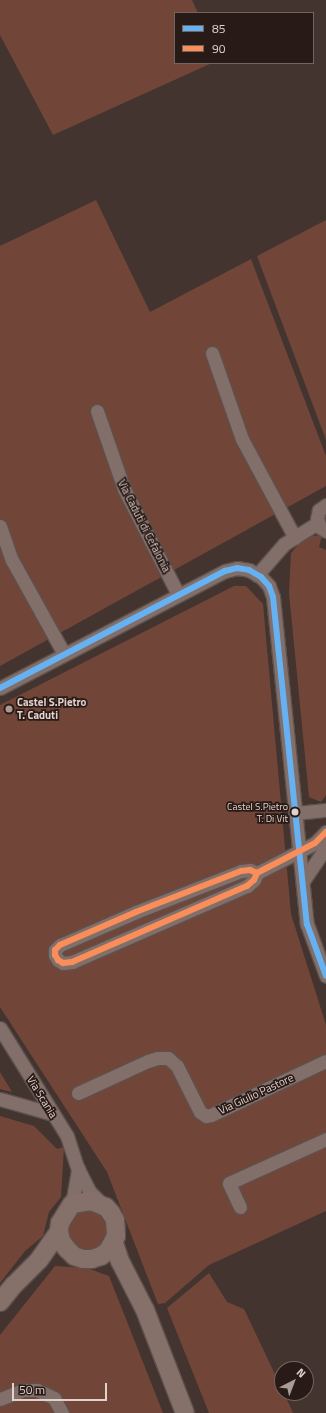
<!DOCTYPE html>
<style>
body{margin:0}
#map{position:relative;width:326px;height:1413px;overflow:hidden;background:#43342f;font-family:"Titillium Web",sans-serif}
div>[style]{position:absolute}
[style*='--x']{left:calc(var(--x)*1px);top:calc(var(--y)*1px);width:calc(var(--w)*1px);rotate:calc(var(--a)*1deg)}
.green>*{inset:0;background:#714639}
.roads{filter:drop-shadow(1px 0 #5e514d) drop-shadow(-1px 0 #5e514d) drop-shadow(0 1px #5e514d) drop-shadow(0 -1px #5e514d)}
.street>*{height:13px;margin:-6.5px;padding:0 6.5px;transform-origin:6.5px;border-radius:6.5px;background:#826f69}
.secondary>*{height:18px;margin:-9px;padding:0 9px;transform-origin:9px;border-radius:9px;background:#85706a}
.bus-1>*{height:6px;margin:-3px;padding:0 3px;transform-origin:3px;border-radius:3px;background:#66b1f2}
.bus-2>*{height:6px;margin:-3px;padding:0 3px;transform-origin:3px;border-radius:3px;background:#fa8e5a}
.dots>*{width:11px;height:11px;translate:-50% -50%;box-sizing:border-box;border:2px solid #281b17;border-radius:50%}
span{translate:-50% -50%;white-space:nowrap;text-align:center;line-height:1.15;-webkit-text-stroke:3.5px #281b17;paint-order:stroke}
.bus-label{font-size:10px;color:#e3d1cc}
.right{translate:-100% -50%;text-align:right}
.street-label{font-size:11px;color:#e3d1cc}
.poi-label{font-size:11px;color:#e3d1cc;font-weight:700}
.left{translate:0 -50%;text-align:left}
.legend{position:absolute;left:174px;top:12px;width:140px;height:52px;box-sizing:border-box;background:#281b17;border:1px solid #73645f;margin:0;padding:5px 7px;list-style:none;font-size:12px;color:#e3d1cc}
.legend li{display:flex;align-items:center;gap:8px;height:20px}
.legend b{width:20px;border:1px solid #73645f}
.north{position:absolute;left:274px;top:1361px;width:40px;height:40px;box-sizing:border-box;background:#281b17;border:1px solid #73645f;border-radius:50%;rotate:42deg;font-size:11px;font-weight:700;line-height:16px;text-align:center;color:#e3d1cc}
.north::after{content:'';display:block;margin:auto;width:14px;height:18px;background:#ab9a95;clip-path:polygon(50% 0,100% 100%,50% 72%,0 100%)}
.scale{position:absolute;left:12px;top:1383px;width:95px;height:18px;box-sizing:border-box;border:2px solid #e3d1cc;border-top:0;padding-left:5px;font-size:12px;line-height:14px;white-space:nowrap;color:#e3d1cc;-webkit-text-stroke:3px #281b17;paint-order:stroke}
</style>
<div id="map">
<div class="green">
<div style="clip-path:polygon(0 0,192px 0,198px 13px,175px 13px,175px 63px,212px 63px,53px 135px,0 35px)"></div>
<div style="clip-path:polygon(96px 200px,150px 312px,251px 259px,326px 456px,326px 486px,0 666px,0 246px)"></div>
<div style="clip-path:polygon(326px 220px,326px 440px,257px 256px)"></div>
<div style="clip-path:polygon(322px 535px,319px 547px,326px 550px,326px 795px,321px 802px,309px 797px,289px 593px,291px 553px,305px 537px)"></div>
<div style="clip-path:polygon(234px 586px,246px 586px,263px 604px,291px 914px,326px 1025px,326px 1211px,209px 1265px,165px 1303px,158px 1304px,107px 1172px,0 1007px,0 705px)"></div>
<div style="clip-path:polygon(0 1072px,12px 1092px,0 1089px)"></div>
<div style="clip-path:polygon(0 1116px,34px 1126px,57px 1149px,64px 1147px,61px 1197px,49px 1212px,43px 1236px,25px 1251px,0 1283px)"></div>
<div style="clip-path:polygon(89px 1206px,107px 1218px,108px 1239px,98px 1249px,83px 1251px,70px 1244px,66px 1222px,69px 1215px)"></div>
<div style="clip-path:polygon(55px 1266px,87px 1268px,109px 1276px,163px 1413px,0 1413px,0 1335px)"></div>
<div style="clip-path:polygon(209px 1273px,227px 1302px,244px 1309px,282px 1389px,282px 1393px,284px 1393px,293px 1413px,209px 1413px,167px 1308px)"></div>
</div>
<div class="roads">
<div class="street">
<div style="--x:212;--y:353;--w:91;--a:70.8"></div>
<div style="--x:242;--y:439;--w:112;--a:61.8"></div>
<div style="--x:97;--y:411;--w:83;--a:70.9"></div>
<div style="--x:124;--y:489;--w:118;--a:62.8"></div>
<div style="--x:326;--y:505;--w:9;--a:144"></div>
<div style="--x:319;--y:510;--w:9;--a:103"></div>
<div style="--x:317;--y:519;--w:9;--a:69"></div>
<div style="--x:320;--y:527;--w:7;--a:34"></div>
<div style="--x:0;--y:526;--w:36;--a:71"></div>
<div style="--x:12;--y:560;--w:107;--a:61"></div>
<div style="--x:257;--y:575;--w:41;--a:-48.9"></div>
<div style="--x:284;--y:544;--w:39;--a:-32"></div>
<div style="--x:0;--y:688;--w:254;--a:-27.5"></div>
<div style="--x:225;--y:571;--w:12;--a:-14"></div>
<div style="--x:237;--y:568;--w:12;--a:9"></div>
<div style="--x:249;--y:570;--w:14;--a:30"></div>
<div style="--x:261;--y:577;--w:12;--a:48"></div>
<div style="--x:269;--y:586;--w:12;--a:70"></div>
<div style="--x:273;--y:597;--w:329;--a:84.1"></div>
<div style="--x:307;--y:924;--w:55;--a:69.9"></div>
<div style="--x:296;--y:813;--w:30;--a:-6"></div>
<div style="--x:257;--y:873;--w:8;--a:-157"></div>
<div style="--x:250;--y:870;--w:9;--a:174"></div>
<div style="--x:241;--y:871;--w:113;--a:158.7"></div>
<div style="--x:136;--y:912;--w:83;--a:156.5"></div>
<div style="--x:60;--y:945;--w:7;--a:135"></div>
<div style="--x:55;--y:950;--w:5;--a:90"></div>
<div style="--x:55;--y:955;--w:6;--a:59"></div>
<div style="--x:58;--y:960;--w:6;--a:31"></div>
<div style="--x:63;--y:963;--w:9;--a:-6"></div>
<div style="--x:72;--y:962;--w:191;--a:-23.5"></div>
<div style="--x:247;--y:886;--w:9;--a:-41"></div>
<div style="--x:254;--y:880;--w:8;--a:-67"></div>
<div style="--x:257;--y:873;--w:65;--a:-27.3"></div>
<div style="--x:315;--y:843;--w:16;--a:-45"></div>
<div style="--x:303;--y:881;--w:41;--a:-55.9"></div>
<div style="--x:0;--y:1028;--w:127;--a:58.2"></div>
<div style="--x:67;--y:1136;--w:35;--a:72"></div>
<div style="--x:78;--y:1169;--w:25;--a:63"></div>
<div style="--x:89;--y:1191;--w:20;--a:45"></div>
<div style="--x:78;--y:1093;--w:77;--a:-24.6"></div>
<div style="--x:148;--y:1061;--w:10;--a:-17"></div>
<div style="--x:158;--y:1058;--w:10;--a:0"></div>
<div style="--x:168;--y:1058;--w:12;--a:42"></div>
<div style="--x:177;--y:1066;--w:51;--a:63.4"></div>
<div style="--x:200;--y:1112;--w:7;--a:34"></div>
<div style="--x:206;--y:1116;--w:5;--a:-11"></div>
<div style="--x:211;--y:1115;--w:127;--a:-25.2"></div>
<div style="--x:0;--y:1099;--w:55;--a:15.8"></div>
<div style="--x:72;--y:1204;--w:36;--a:-80"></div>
<div style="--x:240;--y:1207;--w:26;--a:-115"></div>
<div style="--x:229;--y:1183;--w:107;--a:-24.4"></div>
<div style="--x:0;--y:1399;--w:26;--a:-21"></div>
<div style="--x:24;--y:1390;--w:13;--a:0"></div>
<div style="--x:37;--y:1390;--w:19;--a:25"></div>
<div style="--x:54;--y:1398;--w:17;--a:62"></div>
</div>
<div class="secondary">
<div style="--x:91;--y:1201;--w:16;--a:22"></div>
<div style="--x:106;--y:1207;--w:8;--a:50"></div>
<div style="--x:111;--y:1213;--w:8;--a:60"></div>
<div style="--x:115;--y:1220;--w:16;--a:86"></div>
<div style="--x:116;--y:1236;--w:17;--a:118"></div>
<div style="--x:108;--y:1251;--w:9;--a:144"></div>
<div style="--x:101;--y:1256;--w:9;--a:162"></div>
<div style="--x:92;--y:1259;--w:9;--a:180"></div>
<div style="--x:83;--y:1259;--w:9;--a:-162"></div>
<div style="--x:74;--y:1256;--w:10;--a:-135"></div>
<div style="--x:67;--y:1249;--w:10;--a:-127"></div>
<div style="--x:61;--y:1241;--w:10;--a:-101"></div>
<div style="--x:59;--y:1231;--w:8;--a:-83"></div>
<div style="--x:60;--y:1223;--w:22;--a:-58"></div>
<div style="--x:72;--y:1204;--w:19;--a:-9"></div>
<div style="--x:114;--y:1243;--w:19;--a:72"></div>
<div style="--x:120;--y:1261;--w:55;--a:63"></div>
<div style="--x:145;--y:1310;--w:110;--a:68.8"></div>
<div style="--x:0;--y:1302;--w:22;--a:-51"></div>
<div style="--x:14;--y:1285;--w:35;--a:-45"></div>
<div style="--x:39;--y:1260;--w:35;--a:-55"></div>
</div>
</div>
<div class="bus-1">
<div style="--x:0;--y:688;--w:254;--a:-27.5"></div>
<div style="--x:225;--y:571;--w:12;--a:-14"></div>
<div style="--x:237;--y:568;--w:12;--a:9"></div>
<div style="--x:249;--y:570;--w:14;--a:30"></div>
<div style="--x:261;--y:577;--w:12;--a:48"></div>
<div style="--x:269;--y:586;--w:12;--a:70"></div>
<div style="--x:273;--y:597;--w:329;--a:84.1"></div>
<div style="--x:307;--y:924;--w:55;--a:69.9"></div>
</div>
<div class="bus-2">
<div style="--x:257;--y:873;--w:8;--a:-157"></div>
<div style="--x:250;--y:870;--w:9;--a:174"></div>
<div style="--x:241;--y:871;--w:113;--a:158.7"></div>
<div style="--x:136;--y:912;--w:83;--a:156.5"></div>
<div style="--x:60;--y:945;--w:7;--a:135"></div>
<div style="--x:55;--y:950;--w:5;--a:90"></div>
<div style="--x:55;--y:955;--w:6;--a:59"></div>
<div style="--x:58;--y:960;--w:6;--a:31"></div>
<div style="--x:63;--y:963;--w:9;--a:-6"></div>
<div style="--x:72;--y:962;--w:191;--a:-23.5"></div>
<div style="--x:247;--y:886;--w:9;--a:-41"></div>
<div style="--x:254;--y:880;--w:8;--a:-67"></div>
<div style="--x:257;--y:873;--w:65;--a:-27.3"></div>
<div style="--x:315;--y:843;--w:16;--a:-45"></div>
</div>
<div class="dots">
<div style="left:9px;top:709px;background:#ab9a95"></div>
<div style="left:295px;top:812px;background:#e3d1cc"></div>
</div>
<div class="bus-label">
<span class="right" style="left:288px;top:812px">Castel S.Pietro<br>T. Di Vit</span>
</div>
<div class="street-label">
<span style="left:144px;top:526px;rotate:63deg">Via Caduti di Cefalonia</span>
<span style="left:256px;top:1094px;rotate:-25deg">Via Giulio Pastore</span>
<span style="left:42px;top:1097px;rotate:58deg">Via Scania</span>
</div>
<div class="poi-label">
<span class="left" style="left:17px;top:709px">Castel S.Pietro<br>T. Caduti</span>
</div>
<ul class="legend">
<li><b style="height:5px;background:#66b1f2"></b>85</li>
<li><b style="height:5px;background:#fa8e5a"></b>90</li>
</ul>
<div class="north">N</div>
<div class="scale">50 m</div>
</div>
